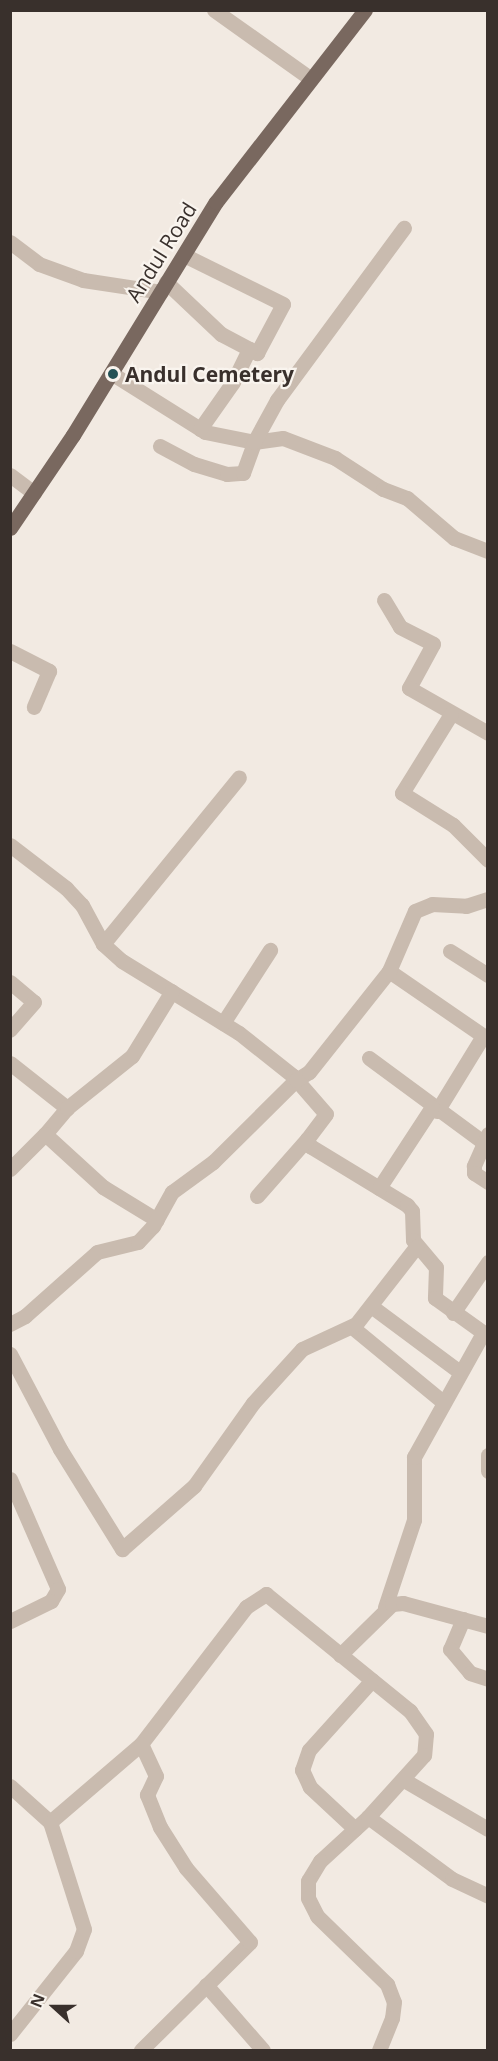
<!DOCTYPE html>
<style>
body{margin:0}
#map{position:relative;width:498px;height:2061px;overflow:hidden;background:#f2eae2;font-family:"Open Sans",sans-serif}
div>[style]{position:absolute}
[style*='--x']{left:calc(var(--x)*1px);top:calc(var(--y)*1px);width:calc(var(--w)*1px);rotate:calc(var(--a)*1deg)}
.minor>*{height:15px;margin:-7.5px;padding:0 7.5px;transform-origin:7.5px;border-radius:7.5px;background:#c9bbaf}
.major>*{height:15px;margin:-7.5px;padding:0 7.5px;transform-origin:7.5px;border-radius:7.5px;background:#79685f}
.dots>*{width:16px;height:16px;translate:-50% -50%;box-sizing:border-box;border:3px solid #f9f4ee;border-radius:50%}
span{translate:-50% -50%;white-space:nowrap;text-align:center;line-height:1.15;-webkit-text-stroke:4.5px #f9f4ee;paint-order:stroke}
.street-label{font-size:21px;color:#39302c}
.poi-label{font-size:21px;color:#39302c;font-weight:700}
.left{translate:0 -50%;text-align:left}
.frame{position:absolute;inset:0;border:12px solid #39302c;pointer-events:none}
.north{position:absolute;left:24px;top:1977px;width:60px;height:60px;-webkit-text-stroke:4px #f9f4ee;paint-order:stroke;rotate:291deg;font-size:16px;font-weight:700;line-height:24px;text-align:center;color:#39302c}
.north::after{content:'';display:block;margin:auto;width:21px;height:27px;background:#39302c;clip-path:polygon(50% 0,100% 100%,50% 72%,0 100%)}
</style>
<div id="map">
<div class="minor">
<div style="--x:214;--y:10;--w:119;--a:35.4"></div>
<div style="--x:10;--y:242;--w:36;--a:37"></div>
<div style="--x:39;--y:264;--w:47;--a:20"></div>
<div style="--x:83;--y:280;--w:79;--a:8.7"></div>
<div style="--x:166;--y:282;--w:76;--a:43.4"></div>
<div style="--x:221;--y:334;--w:41;--a:27.8"></div>
<div style="--x:257;--y:353;--w:55;--a:-62"></div>
<div style="--x:283;--y:304;--w:110;--a:-153.7"></div>
<div style="--x:111;--y:373;--w:111;--a:32.1"></div>
<div style="--x:205;--y:432;--w:50;--a:11.5"></div>
<div style="--x:254;--y:442;--w:29;--a:-8"></div>
<div style="--x:283;--y:438;--w:56;--a:21"></div>
<div style="--x:335;--y:458;--w:57;--a:32.9"></div>
<div style="--x:383;--y:489;--w:26;--a:21"></div>
<div style="--x:407;--y:498;--w:62;--a:40.4"></div>
<div style="--x:454;--y:538;--w:36;--a:21"></div>
<div style="--x:200;--y:429;--w:57;--a:-54.9"></div>
<div style="--x:233;--y:382;--w:37;--a:-64"></div>
<div style="--x:160;--y:446;--w:38;--a:28"></div>
<div style="--x:194;--y:464;--w:34;--a:17"></div>
<div style="--x:227;--y:474;--w:16;--a:-4"></div>
<div style="--x:243;--y:473;--w:33;--a:-70"></div>
<div style="--x:254;--y:442;--w:48;--a:-61.3"></div>
<div style="--x:277;--y:400;--w:214;--a:-53.6"></div>
<div style="--x:10;--y:475;--w:30;--a:37"></div>
<div style="--x:384;--y:600;--w:31;--a:59"></div>
<div style="--x:400;--y:627;--w:37;--a:27"></div>
<div style="--x:433;--y:644;--w:50;--a:118.6"></div>
<div style="--x:409;--y:688;--w:91;--a:29.7"></div>
<div style="--x:10;--y:651;--w:44;--a:27.1"></div>
<div style="--x:49;--y:671;--w:39;--a:113"></div>
<div style="--x:451;--y:714;--w:93;--a:121.8"></div>
<div style="--x:402;--y:793;--w:60;--a:32.1"></div>
<div style="--x:453;--y:825;--w:49;--a:45"></div>
<div style="--x:10;--y:845;--w:71;--a:37.5"></div>
<div style="--x:66;--y:888;--w:23;--a:47"></div>
<div style="--x:82;--y:905;--w:44;--a:61.7"></div>
<div style="--x:103;--y:944;--w:25;--a:42"></div>
<div style="--x:122;--y:961;--w:137;--a:31.6"></div>
<div style="--x:239;--y:1033;--w:69;--a:38.5"></div>
<div style="--x:293;--y:1076;--w:50;--a:49"></div>
<div style="--x:326;--y:1114;--w:31;--a:127"></div>
<div style="--x:307;--y:1139;--w:8;--a:67"></div>
<div style="--x:310;--y:1146;--w:114;--a:31.3"></div>
<div style="--x:407;--y:1205;--w:8;--a:50"></div>
<div style="--x:412;--y:1211;--w:29;--a:88"></div>
<div style="--x:413;--y:1240;--w:35;--a:50"></div>
<div style="--x:436;--y:1267;--w:31;--a:92"></div>
<div style="--x:435;--y:1298;--w:65;--a:35.6"></div>
<div style="--x:103;--y:944;--w:215;--a:-50.8"></div>
<div style="--x:450;--y:951;--w:45;--a:32.3"></div>
<div style="--x:389;--y:971;--w:120;--a:34.5"></div>
<div style="--x:10;--y:982;--w:31;--a:40"></div>
<div style="--x:34;--y:1002;--w:37;--a:131"></div>
<div style="--x:223;--y:1023;--w:87;--a:-57.2"></div>
<div style="--x:369;--y:1058;--w:142;--a:36.4"></div>
<div style="--x:10;--y:1063;--w:73;--a:38.3"></div>
<div style="--x:67;--y:1108;--w:34;--a:130"></div>
<div style="--x:67;--y:1108;--w:83;--a:-38.7"></div>
<div style="--x:132;--y:1056;--w:76;--a:-58.4"></div>
<div style="--x:437;--y:1111;--w:88;--a:-58.5"></div>
<div style="--x:488;--y:1134;--w:35;--a:114"></div>
<div style="--x:474;--y:1166;--w:7;--a:90"></div>
<div style="--x:474;--y:1173;--w:17;--a:33"></div>
<div style="--x:10;--y:1169;--w:49;--a:-45"></div>
<div style="--x:45;--y:1134;--w:79;--a:42.4"></div>
<div style="--x:103;--y:1187;--w:63;--a:31.4"></div>
<div style="--x:379;--y:1188;--w:97;--a:-56.8"></div>
<div style="--x:257;--y:1196;--w:76;--a:-48.7"></div>
<div style="--x:371;--y:1306;--w:111;--a:36.6"></div>
<div style="--x:453;--y:1313;--w:62;--a:-55.5"></div>
<div style="--x:10;--y:1324;--w:17;--a:-28"></div>
<div style="--x:25;--y:1316;--w:96;--a:-41.6"></div>
<div style="--x:97;--y:1252;--w:42;--a:-13.7"></div>
<div style="--x:138;--y:1242;--w:22;--a:-47"></div>
<div style="--x:153;--y:1226;--w:39;--a:-61"></div>
<div style="--x:172;--y:1192;--w:51;--a:-36.2"></div>
<div style="--x:213;--y:1162;--w:117;--a:-44.7"></div>
<div style="--x:296;--y:1080;--w:15;--a:-32"></div>
<div style="--x:309;--y:1072;--w:129;--a:-51.6"></div>
<div style="--x:389;--y:971;--w:65;--a:-66.6"></div>
<div style="--x:415;--y:911;--w:18;--a:-22"></div>
<div style="--x:432;--y:904;--w:34;--a:3"></div>
<div style="--x:466;--y:906;--w:23;--a:-18"></div>
<div style="--x:352;--y:1327;--w:118;--a:39.5"></div>
<div style="--x:10;--y:1354;--w:107;--a:62.2"></div>
<div style="--x:60;--y:1449;--w:118;--a:58.2"></div>
<div style="--x:122;--y:1549;--w:96;--a:-41.2"></div>
<div style="--x:194;--y:1486;--w:102;--a:-54.6"></div>
<div style="--x:253;--y:1403;--w:73;--a:-47.8"></div>
<div style="--x:302;--y:1349;--w:60;--a:-24.8"></div>
<div style="--x:356;--y:1324;--w:98;--a:-52.1"></div>
<div style="--x:488;--y:1455;--w:16;--a:90"></div>
<div style="--x:10;--y:1479;--w:120;--a:66.4"></div>
<div style="--x:58;--y:1589;--w:14;--a:120"></div>
<div style="--x:51;--y:1601;--w:46;--a:154"></div>
<div style="--x:385;--y:1607;--w:92;--a:-71.6"></div>
<div style="--x:414;--y:1520;--w:63;--a:-90"></div>
<div style="--x:414;--y:1457;--w:142;--a:-60.9"></div>
<div style="--x:463;--y:1619;--w:33;--a:113"></div>
<div style="--x:450;--y:1649;--w:31;--a:50"></div>
<div style="--x:470;--y:1673;--w:19;--a:18"></div>
<div style="--x:340;--y:1655;--w:73;--a:-44.4"></div>
<div style="--x:392;--y:1604;--w:11;--a:-5"></div>
<div style="--x:403;--y:1603;--w:88;--a:15.1"></div>
<div style="--x:404;--y:1780;--w:97;--a:30.3"></div>
<div style="--x:10;--y:1786;--w:54;--a:42"></div>
<div style="--x:50;--y:1822;--w:120;--a:-40.6"></div>
<div style="--x:141;--y:1744;--w:173;--a:-52.5"></div>
<div style="--x:246;--y:1607;--w:24;--a:-33"></div>
<div style="--x:266;--y:1594;--w:186;--a:39.1"></div>
<div style="--x:410;--y:1711;--w:28;--a:55"></div>
<div style="--x:426;--y:1734;--w:21;--a:95"></div>
<div style="--x:424;--y:1755;--w:84;--a:132.1"></div>
<div style="--x:368;--y:1817;--w:65;--a:137.5"></div>
<div style="--x:320;--y:1861;--w:23;--a:121"></div>
<div style="--x:308;--y:1881;--w:17;--a:90"></div>
<div style="--x:308;--y:1898;--w:20;--a:63"></div>
<div style="--x:317;--y:1916;--w:98;--a:44.2"></div>
<div style="--x:387;--y:1984;--w:19;--a:69"></div>
<div style="--x:394;--y:2002;--w:16;--a:97"></div>
<div style="--x:392;--y:2018;--w:35;--a:112"></div>
<div style="--x:368;--y:1817;--w:104;--a:36.4"></div>
<div style="--x:452;--y:1879;--w:40;--a:25"></div>
<div style="--x:355;--y:1829;--w:62;--a:-137"></div>
<div style="--x:310;--y:1787;--w:19;--a:-115"></div>
<div style="--x:302;--y:1770;--w:21;--a:-71"></div>
<div style="--x:309;--y:1750;--w:94;--a:-48"></div>
<div style="--x:206;--y:1985;--w:86;--a:48.8"></div>
<div style="--x:10;--y:2034;--w:106;--a:-51.5"></div>
<div style="--x:76;--y:1951;--w:23;--a:-70"></div>
<div style="--x:84;--y:1929;--w:112;--a:-107.6"></div>
<div style="--x:141;--y:2050;--w:153;--a:-44.7"></div>
<div style="--x:250;--y:1942;--w:98;--a:-130.9"></div>
<div style="--x:186;--y:1868;--w:49;--a:-122.4"></div>
<div style="--x:160;--y:1827;--w:35;--a:-112"></div>
<div style="--x:147;--y:1795;--w:21;--a:-65"></div>
<div style="--x:156;--y:1776;--w:35;--a:-115"></div>
</div>
<div class="major">
<div style="--x:10;--y:528;--w:112;--a:-55.9"></div>
<div style="--x:73;--y:435;--w:273;--a:-58.5"></div>
<div style="--x:216;--y:202;--w:243;--a:-52.2"></div>
</div>
<div class="dots">
<div style="left:113px;top:374px;background:#255357"></div>
</div>
<div class="street-label">
<span style="left:161px;top:252px;rotate:-58deg">Andul Road</span>
</div>
<div class="poi-label">
<span class="left" style="left:125px;top:374px">Andul Cemetery</span>
</div>
<div class="frame"></div>
<div class="north">N</div>
</div>
